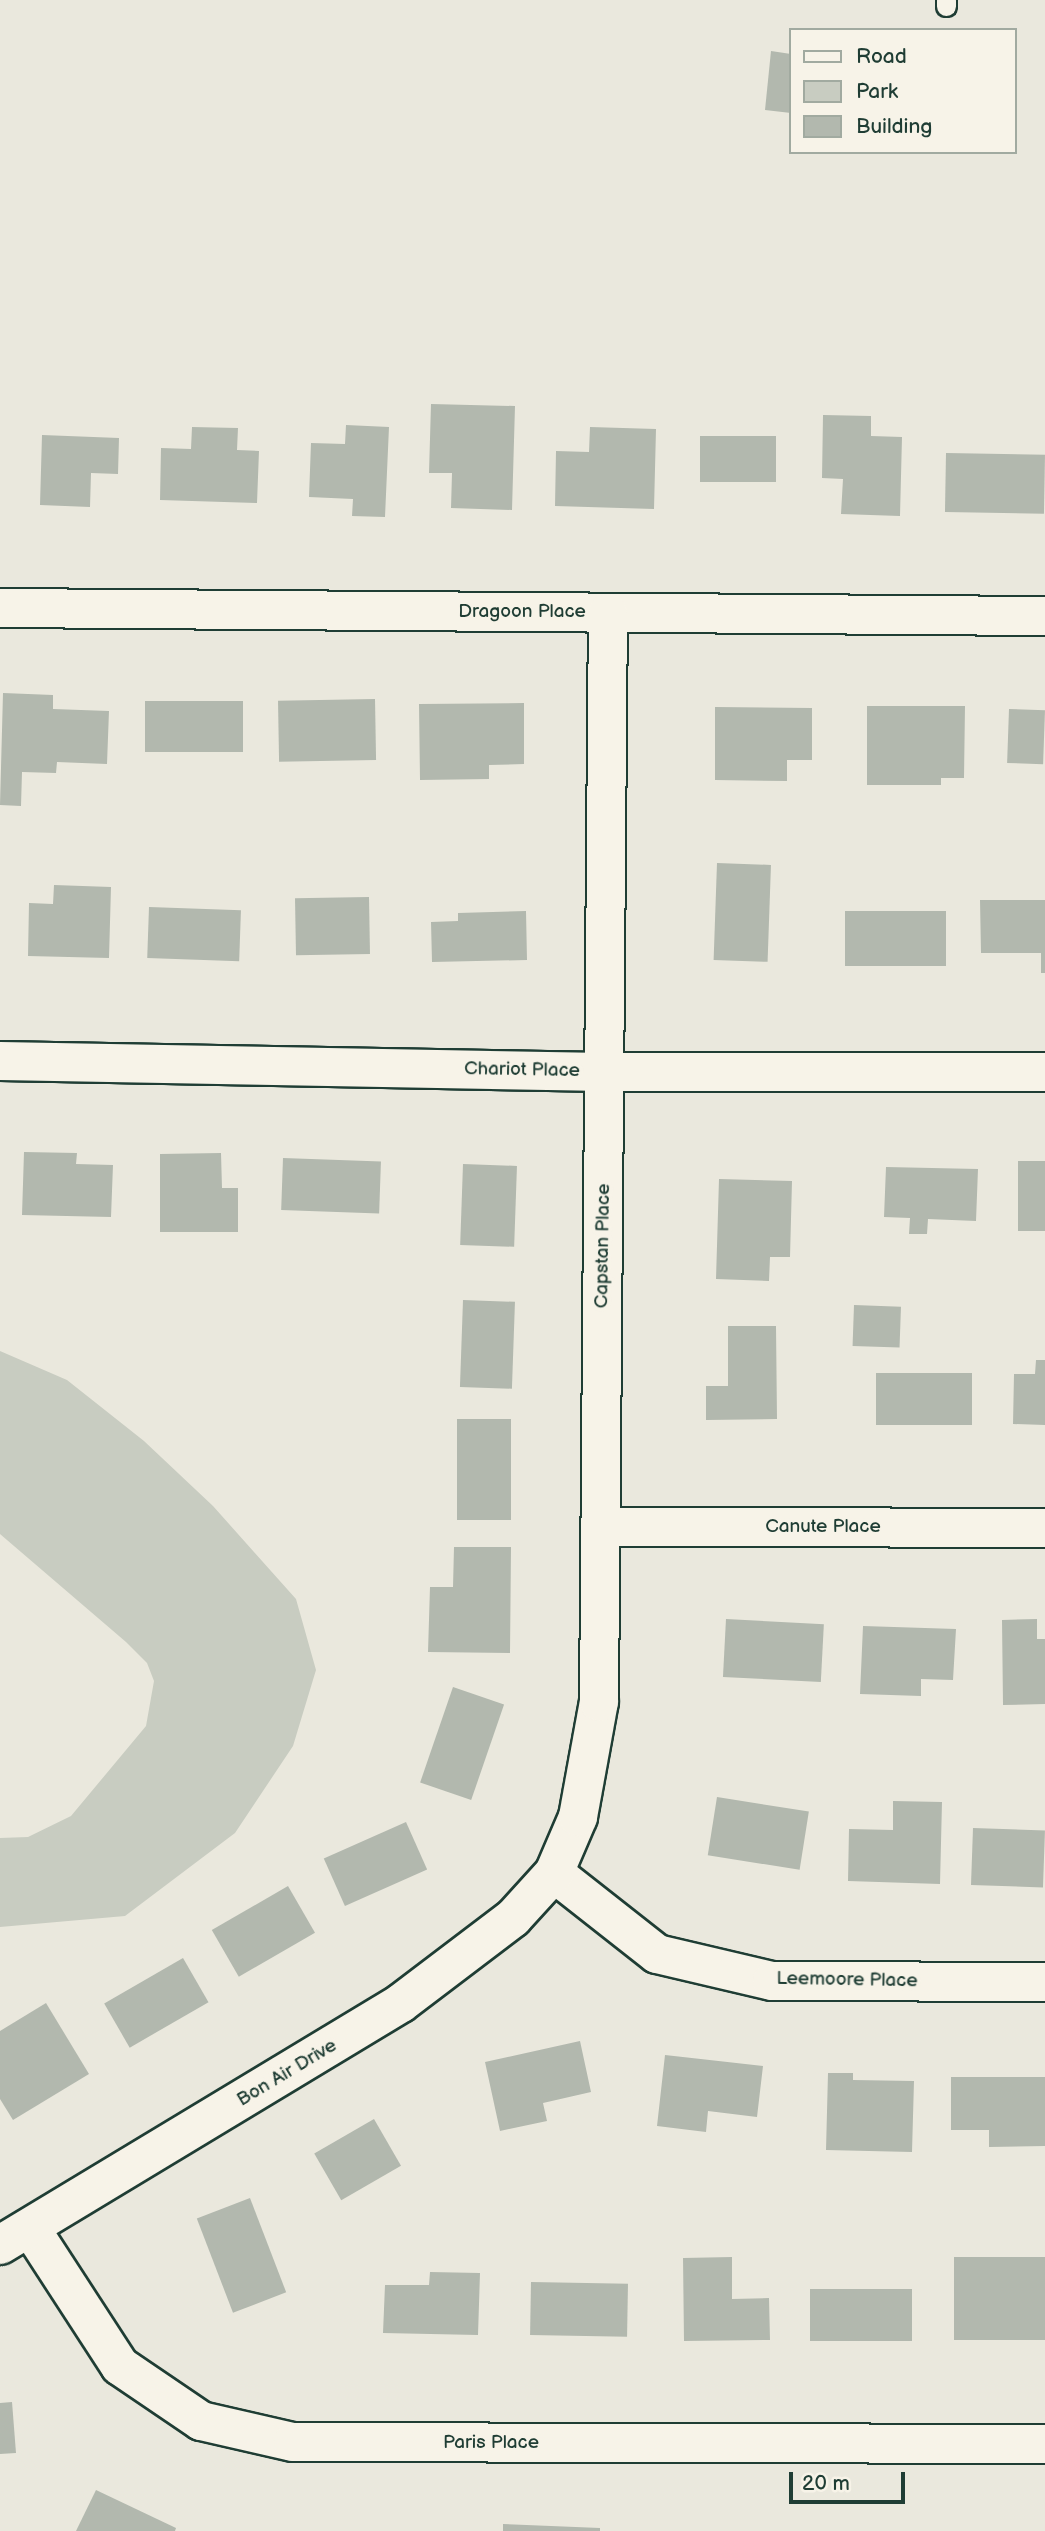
<!DOCTYPE html>
<style>
body{margin:0}
#map{position:relative;width:1045px;height:2531px;overflow:hidden;background:#eae8dd;font-family:"Balsamiq Sans",sans-serif}
div>[style]{position:absolute}
[style*='--x']{left:calc(var(--x)*1px);top:calc(var(--y)*1px);width:calc(var(--w)*1px);rotate:calc(var(--a)*1deg)}
.green>*{inset:0;background:#c8ccc1}
.building>*{inset:0;background:#b2b8ae;transform-origin:0 0}
.roads{filter:drop-shadow(2px 0 #1f3d34) drop-shadow(-2px 0 #1f3d34) drop-shadow(0 2px #1f3d34) drop-shadow(0 -2px #1f3d34)}
.service>*{height:19px;margin:-9.5px;padding:0 9.5px;transform-origin:9.5px;border-radius:9.5px;background:#f7f3e8}
.minor>*{height:38px;margin:-19px;padding:0 19px;transform-origin:19px;border-radius:19px;background:#f7f3e8}
span{translate:-50% -50%;white-space:nowrap;text-align:center;line-height:1.15;-webkit-text-stroke:7px #f7f3e8;paint-order:stroke}
.street-label{font-size:19px;color:#1f3d34}
.legend{position:absolute;left:789px;top:28px;width:228px;height:126px;box-sizing:border-box;background:#f7f3e8;border:2px solid #a1aaa0;margin:0;padding:9px 12px;list-style:none;font-size:21px;color:#1f3d34}
.legend li{display:flex;align-items:center;gap:14px;height:35px}
.legend b{width:35px;border:2px solid #a1aaa0}
.scale{position:absolute;left:789px;top:2472px;width:116px;height:32px;box-sizing:border-box;border:4px solid #1f3d34;border-top:0;padding-left:9px;font-size:21px;line-height:24px;white-space:nowrap;color:#1f3d34;-webkit-text-stroke:5px #f7f3e8;paint-order:stroke}
</style>
<div id="map">
<div class="green">
<div style="clip-path:polygon(0 1351px,67px 1380px,144px 1441px,213px 1506px,296px 1599px,316px 1670px,293px 1746px,235px 1833px,125px 1916px,0 1927px,0 1838px,28px 1837px,71px 1816px,146px 1726px,154px 1681px,147px 1663px,126px 1642px,0 1534px)"></div>
</div>
<div class="building">
<div style="clip-path:polygon(771px 51px,791px 54px,791px 113px,765px 110px)"></div>
<div style="clip-path:polygon(431px 404px,515px 406px,512px 510px,451px 508px,452px 473px,429px 473px)"></div>
<div style="clip-path:polygon(823px 415px,871px 416px,871px 436px,902px 437px,900px 516px,841px 514px,843px 479px,822px 478px)"></div>
<div style="clip-path:polygon(346px 425px,389px 427px,385px 517px,352px 516px,353px 499px,309px 497px,311px 443px,345px 444px)"></div>
<div style="clip-path:polygon(192px 427px,238px 428px,237px 450px,259px 451px,257px 503px,160px 500px,161px 448px,191px 449px)"></div>
<div style="clip-path:polygon(590px 427px,656px 429px,654px 509px,555px 506px,556px 451px,589px 452px)"></div>
<div style="clip-path:polygon(42px 435px,119px 438px,118px 474px,91px 473px,90px 507px,40px 505px)"></div>
<div style="left:776px;top:436px;width:46px;height:76px;rotate:90deg"></div>
<div style="left:946px;top:453px;width:99px;height:59px;rotate:1deg"></div>
<div style="clip-path:polygon(3px 693px,53px 695px,53px 709px,109px 711px,107px 764px,57px 762px,56px 773px,22px 772px,21px 806px,0 805px)"></div>
<div style="left:375px;top:699px;width:61px;height:97px;rotate:89deg"></div>
<div style="left:243px;top:701px;width:51px;height:98px;rotate:90deg"></div>
<div style="clip-path:polygon(524px 703px,524px 764px,489px 765px,489px 779px,420px 780px,419px 704px)"></div>
<div style="clip-path:polygon(867px 706px,965px 706px,964px 778px,941px 778px,941px 785px,867px 785px)"></div>
<div style="clip-path:polygon(715px 707px,812px 708px,812px 760px,787px 760px,787px 781px,715px 780px)"></div>
<div style="left:1009px;top:709px;width:36px;height:54px;rotate:2deg"></div>
<div style="left:717px;top:863px;width:54px;height:97px;rotate:2deg"></div>
<div style="clip-path:polygon(54px 885px,111px 887px,109px 958px,28px 956px,29px 903px,53px 904px)"></div>
<div style="left:369px;top:897px;width:57px;height:74px;rotate:89deg"></div>
<div style="clip-path:polygon(980px 900px,1045px 900px,1045px 973px,1041px 973px,1041px 953px,981px 953px)"></div>
<div style="left:149px;top:907px;width:92px;height:51px;rotate:2deg"></div>
<div style="clip-path:polygon(526px 911px,527px 960px,432px 962px,431px 922px,458px 921px,458px 913px)"></div>
<div style="left:946px;top:911px;width:55px;height:101px;rotate:90deg"></div>
<div style="clip-path:polygon(24px 1152px,77px 1153px,76px 1164px,113px 1165px,111px 1217px,22px 1215px)"></div>
<div style="clip-path:polygon(221px 1153px,222px 1188px,238px 1188px,238px 1232px,160px 1232px,160px 1154px)"></div>
<div style="left:283px;top:1158px;width:98px;height:52px;rotate:2deg"></div>
<div style="left:1018px;top:1161px;width:27px;height:70px"></div>
<div style="left:463px;top:1164px;width:54px;height:81px;rotate:2deg"></div>
<div style="clip-path:polygon(886px 1167px,978px 1169px,976px 1221px,928px 1219px,927px 1234px,909px 1234px,910px 1218px,884px 1217px)"></div>
<div style="clip-path:polygon(719px 1179px,792px 1181px,790px 1257px,770px 1257px,769px 1281px,716px 1279px)"></div>
<div style="left:463px;top:1300px;width:52px;height:87px;rotate:2deg"></div>
<div style="left:854px;top:1305px;width:47px;height:41px;rotate:2deg"></div>
<div style="clip-path:polygon(728px 1326px,776px 1326px,777px 1419px,706px 1420px,706px 1386px,728px 1386px)"></div>
<div style="clip-path:polygon(1036px 1360px,1045px 1360px,1045px 1425px,1013px 1424px,1014px 1374px,1035px 1374px)"></div>
<div style="left:876px;top:1373px;width:96px;height:52px"></div>
<div style="left:457px;top:1419px;width:54px;height:101px"></div>
<div style="clip-path:polygon(454px 1547px,511px 1547px,510px 1653px,428px 1652px,430px 1587px,453px 1587px)"></div>
<div style="left:726px;top:1619px;width:98px;height:58px;rotate:3deg"></div>
<div style="clip-path:polygon(1037px 1619px,1037px 1639px,1045px 1639px,1045px 1704px,1003px 1705px,1002px 1620px)"></div>
<div style="clip-path:polygon(863px 1626px,956px 1629px,953px 1680px,921px 1679px,921px 1696px,860px 1694px)"></div>
<div style="left:453px;top:1687px;width:54px;height:101px;rotate:19deg"></div>
<div style="left:717px;top:1797px;width:93px;height:59px;rotate:9deg"></div>
<div style="clip-path:polygon(893px 1801px,942px 1802px,940px 1884px,848px 1881px,849px 1829px,893px 1830px)"></div>
<div style="left:406px;top:1822px;width:52px;height:90px;rotate:66deg"></div>
<div style="left:973px;top:1828px;width:72px;height:57px;rotate:2deg"></div>
<div style="left:288px;top:1886px;width:54px;height:88px;rotate:60deg"></div>
<div style="left:183px;top:1958px;width:51px;height:91px;rotate:60deg"></div>
<div style="clip-path:polygon(46px 2003px,89px 2074px,13px 2120px,0 2099px,0 2031px)"></div>
<div style="clip-path:polygon(580px 2041px,591px 2092px,543px 2103px,547px 2121px,500px 2131px,485px 2062px)"></div>
<div style="clip-path:polygon(665px 2055px,763px 2066px,757px 2117px,708px 2111px,706px 2132px,657px 2126px)"></div>
<div style="clip-path:polygon(828px 2073px,853px 2073px,853px 2080px,914px 2081px,912px 2152px,826px 2150px)"></div>
<div style="clip-path:polygon(951px 2077px,1045px 2077px,1045px 2146px,989px 2147px,989px 2130px,951px 2130px)"></div>
<div style="left:374px;top:2119px;width:54px;height:69px;rotate:60deg"></div>
<div style="left:250px;top:2198px;width:101px;height:57px;rotate:69deg"></div>
<div style="clip-path:polygon(732px 2257px,732px 2299px,769px 2298px,770px 2340px,684px 2341px,683px 2258px)"></div>
<div style="left:954px;top:2257px;width:91px;height:83px"></div>
<div style="clip-path:polygon(430px 2272px,480px 2273px,478px 2335px,383px 2333px,385px 2285px,429px 2285px)"></div>
<div style="left:531px;top:2282px;width:97px;height:53px;rotate:1deg"></div>
<div style="left:810px;top:2289px;width:102px;height:52px"></div>
<div style="clip-path:polygon(12px 2402px,16px 2453px,0 2454px,0 2403px)"></div>
<div style="clip-path:polygon(96px 2490px,176px 2528px,175px 2531px,76px 2531px)"></div>
<div style="clip-path:polygon(503px 2524px,600px 2528px,600px 2531px,503px 2531px)"></div>
</div>
<div class="roads">
<div class="service">
<div style="--x:946;--y:6;--w:6;--a:-90"></div>
</div>
<div class="minor">
<div style="--x:0;--y:608;--w:1045;--a:0.44"></div>
<div style="--x:0;--y:1061;--w:605;--a:1.04"></div>
<div style="--x:605;--y:1072;--w:440;--a:0"></div>
<div style="--x:601;--y:1527;--w:444;--a:0.1"></div>
<div style="--x:554;--y:1873;--w:131;--a:38.2"></div>
<div style="--x:657;--y:1954;--w:118;--a:13.2"></div>
<div style="--x:772;--y:1981;--w:273;--a:0.2"></div>
<div style="--x:31;--y:2229;--w:163;--a:57"></div>
<div style="--x:120;--y:2366;--w:98;--a:34.2"></div>
<div style="--x:201;--y:2421;--w:94;--a:12.9"></div>
<div style="--x:293;--y:2442;--w:752;--a:0.15"></div>
<div style="--x:0;--y:2245;--w:468;--a:-31.1"></div>
<div style="--x:401;--y:2003;--w:141;--a:-37.2"></div>
<div style="--x:513;--y:1918;--w:61;--a:-47.7"></div>
<div style="--x:554;--y:1873;--w:61;--a:-66.8"></div>
<div style="--x:578;--y:1817;--w:117;--a:-79.7"></div>
<div style="--x:599;--y:1702;--w:1089;--a:-89.53"></div>
</div>
</div>
<div class="street-label">
<span style="left:522px;top:612px">Dragoon Place</span>
<span style="left:522px;top:1070px;rotate:1deg">Chariot Place</span>
<span style="left:603px;top:1246px;rotate:-89deg">Capstan Place</span>
<span style="left:823px;top:1527px">Canute Place</span>
<span style="left:847px;top:1980px;rotate:1deg">Leemoore Place</span>
<span style="left:287px;top:2073px;rotate:-31deg">Bon Air Drive</span>
<span style="left:491px;top:2443px">Paris Place</span>
</div>
<ul class="legend">
<li><b style="height:9px;background:#f7f3e8"></b>Road</li>
<li><b style="height:19px;background:#c8ccc1"></b>Park</li>
<li><b style="height:19px;background:#b2b8ae"></b>Building</li>
</ul>
<div class="scale">20 m</div>
</div>
